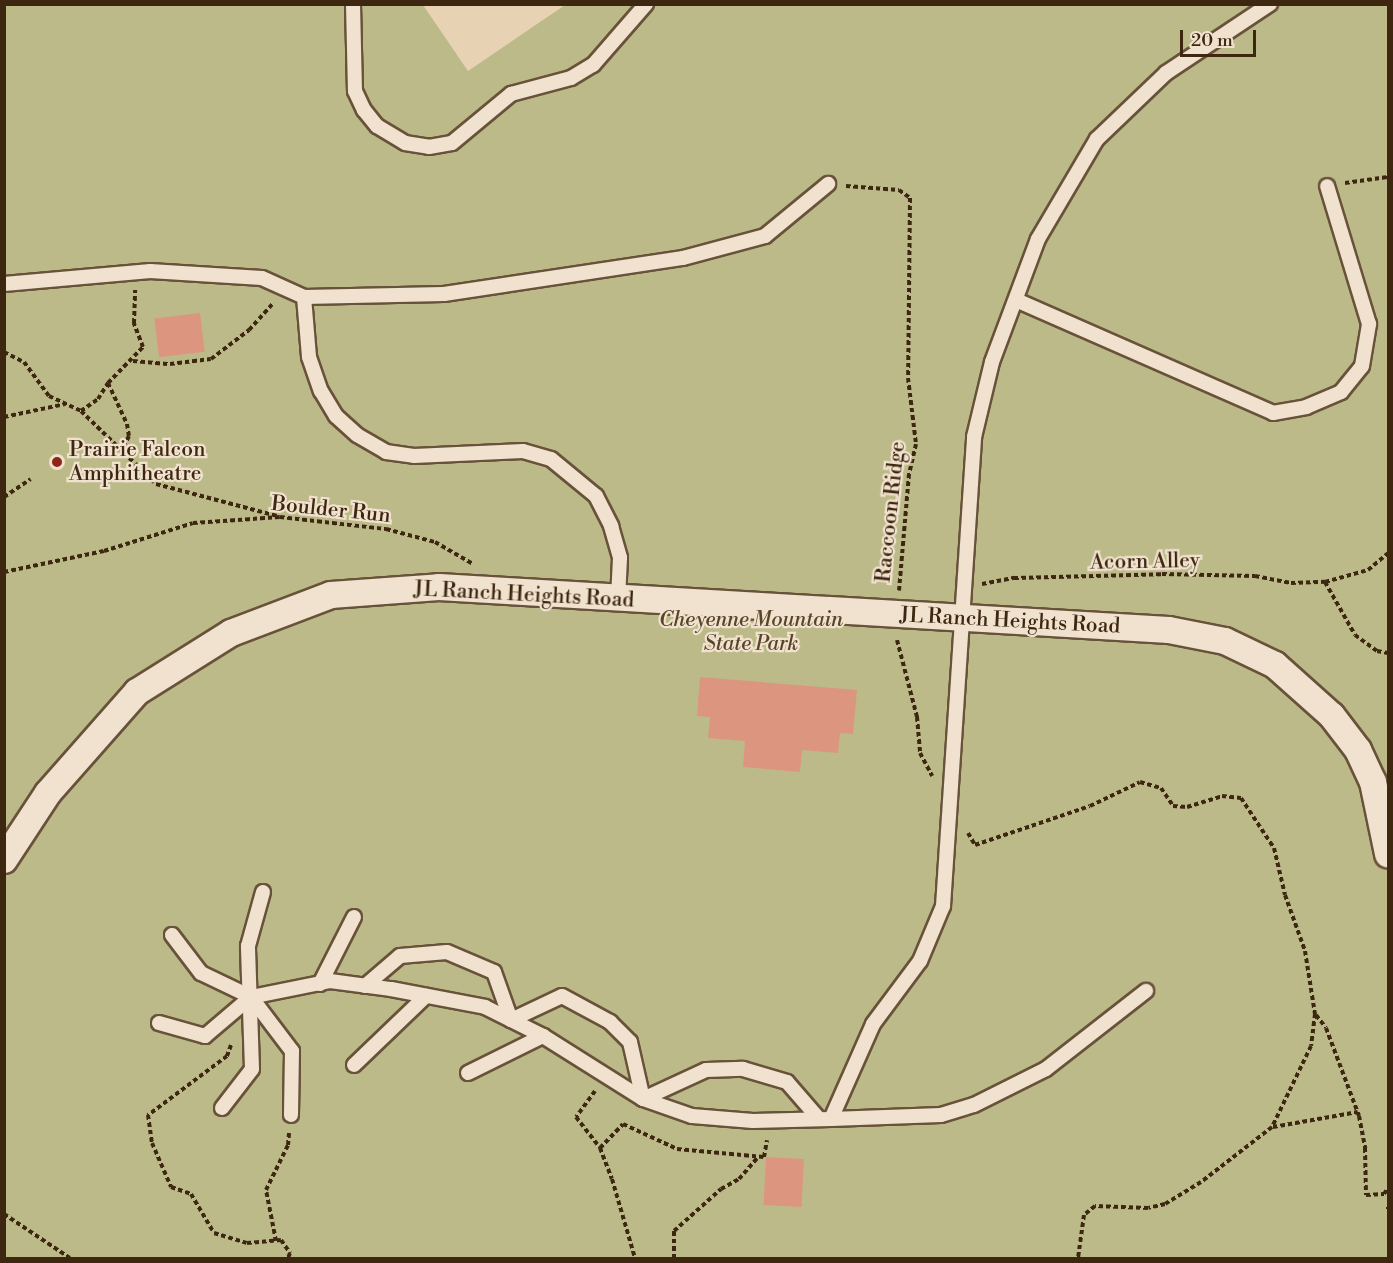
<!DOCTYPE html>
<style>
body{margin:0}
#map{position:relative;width:1393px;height:1263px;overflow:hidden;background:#e8d2b4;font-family:"Libre Bodoni",serif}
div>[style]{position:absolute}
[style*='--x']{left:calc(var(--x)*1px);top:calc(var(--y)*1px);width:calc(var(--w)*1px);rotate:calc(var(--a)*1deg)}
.green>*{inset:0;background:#bdba89}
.building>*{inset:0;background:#dc967f;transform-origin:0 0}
.path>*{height:4px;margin-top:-2px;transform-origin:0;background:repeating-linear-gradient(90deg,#3e2711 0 4.5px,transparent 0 7.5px)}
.roads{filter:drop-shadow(2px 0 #68523a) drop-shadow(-2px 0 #68523a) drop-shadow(0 2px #68523a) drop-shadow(0 -2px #68523a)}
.lane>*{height:14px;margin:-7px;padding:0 7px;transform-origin:7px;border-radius:7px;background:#f0e2ce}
.street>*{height:26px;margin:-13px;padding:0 13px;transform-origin:13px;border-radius:13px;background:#f0e2ce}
.dots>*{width:16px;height:16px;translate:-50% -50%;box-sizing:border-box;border:3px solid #f0e2ce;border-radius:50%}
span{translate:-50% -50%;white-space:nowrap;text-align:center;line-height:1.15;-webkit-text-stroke:4.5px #f0e2ce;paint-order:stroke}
.poi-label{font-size:21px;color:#3e2711}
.left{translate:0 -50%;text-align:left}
.street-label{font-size:21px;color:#3e2711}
.park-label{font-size:21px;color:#574429;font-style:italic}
.frame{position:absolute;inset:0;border:6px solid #3e2711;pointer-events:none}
.scale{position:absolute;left:1180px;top:30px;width:76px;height:27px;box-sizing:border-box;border:3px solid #3e2711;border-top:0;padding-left:8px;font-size:18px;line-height:21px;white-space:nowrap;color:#3e2711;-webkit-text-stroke:4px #f0e2ce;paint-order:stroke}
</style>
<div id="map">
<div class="green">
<div style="clip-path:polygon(5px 5px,423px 5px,468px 71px,565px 5px,1388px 5px,1388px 1258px,5px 1258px)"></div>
</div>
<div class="building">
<div style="left:200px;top:313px;width:39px;height:46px;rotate:83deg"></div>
<div style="clip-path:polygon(700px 677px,857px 690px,853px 734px,840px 733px,838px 753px,802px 750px,800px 772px,743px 767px,745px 741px,708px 738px,710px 717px,697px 716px)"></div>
<div style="left:766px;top:1157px;width:38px;height:48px;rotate:3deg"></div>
</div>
<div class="path">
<div style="--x:1345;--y:183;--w:43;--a:-7.9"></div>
<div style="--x:846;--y:186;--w:53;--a:4.3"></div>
<div style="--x:899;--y:190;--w:14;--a:36"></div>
<div style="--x:910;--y:198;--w:180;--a:90.6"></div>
<div style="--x:908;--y:378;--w:66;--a:83.1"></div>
<div style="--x:916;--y:444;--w:31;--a:103"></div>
<div style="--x:909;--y:474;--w:117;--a:94.9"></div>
<div style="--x:4;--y:352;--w:22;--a:27"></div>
<div style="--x:24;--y:362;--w:42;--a:53.7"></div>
<div style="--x:49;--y:396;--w:35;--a:25"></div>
<div style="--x:81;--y:411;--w:105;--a:44.2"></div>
<div style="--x:156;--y:484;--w:125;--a:14.8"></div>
<div style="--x:133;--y:361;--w:37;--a:5"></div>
<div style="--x:170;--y:364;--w:41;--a:-7"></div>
<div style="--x:211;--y:359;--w:48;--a:-37.3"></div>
<div style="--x:249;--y:330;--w:36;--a:-48"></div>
<div style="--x:108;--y:383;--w:45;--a:65.1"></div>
<div style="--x:127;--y:424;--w:12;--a:81"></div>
<div style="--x:129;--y:436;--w:13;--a:117"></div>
<div style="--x:81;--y:411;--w:21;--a:-35"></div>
<div style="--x:98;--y:399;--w:19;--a:-58"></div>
<div style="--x:108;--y:383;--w:50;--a:-45.8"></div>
<div style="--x:143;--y:347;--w:26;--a:-111"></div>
<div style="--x:134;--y:323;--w:33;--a:-88"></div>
<div style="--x:4;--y:417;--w:62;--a:-12"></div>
<div style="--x:4;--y:497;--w:32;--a:-34"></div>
<div style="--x:4;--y:572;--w:102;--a:-11.9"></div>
<div style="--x:104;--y:551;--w:93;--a:-17.5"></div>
<div style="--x:193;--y:523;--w:87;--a:-3.9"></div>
<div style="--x:280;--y:517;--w:107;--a:6.5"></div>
<div style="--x:386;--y:529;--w:51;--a:14.9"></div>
<div style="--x:435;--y:542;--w:44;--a:30.1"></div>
<div style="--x:1325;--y:582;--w:61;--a:60.5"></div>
<div style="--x:1355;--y:635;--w:27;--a:36"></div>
<div style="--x:1377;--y:651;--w:11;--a:10"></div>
<div style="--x:982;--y:584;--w:33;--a:-11"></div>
<div style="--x:1014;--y:578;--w:148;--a:-1.5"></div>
<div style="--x:1162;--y:574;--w:93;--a:1.2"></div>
<div style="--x:1255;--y:576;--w:37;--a:11"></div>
<div style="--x:1291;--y:583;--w:34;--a:-2"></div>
<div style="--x:1325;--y:582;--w:45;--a:-15.6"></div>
<div style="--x:1368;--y:570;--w:26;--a:-40"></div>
<div style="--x:897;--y:640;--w:80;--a:75.4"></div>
<div style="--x:917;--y:717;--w:36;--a:85"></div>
<div style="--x:920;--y:753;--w:26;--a:62"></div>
<div style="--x:968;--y:833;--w:14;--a:60"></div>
<div style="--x:975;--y:845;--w:121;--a:-18.7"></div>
<div style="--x:1090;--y:806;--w:55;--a:-25.6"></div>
<div style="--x:1140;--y:782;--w:22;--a:16"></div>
<div style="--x:1161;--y:788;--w:22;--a:56"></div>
<div style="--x:1173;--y:806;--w:14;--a:4"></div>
<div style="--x:1187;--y:807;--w:37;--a:-17"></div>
<div style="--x:1222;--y:796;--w:19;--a:6"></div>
<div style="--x:1241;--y:798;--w:60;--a:56.6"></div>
<div style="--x:1274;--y:848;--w:48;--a:76.8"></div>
<div style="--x:1285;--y:895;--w:59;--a:70.3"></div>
<div style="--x:1305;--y:951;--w:64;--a:81"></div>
<div style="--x:1315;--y:1014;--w:32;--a:97"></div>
<div style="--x:1311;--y:1046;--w:90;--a:115.7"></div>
<div style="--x:1272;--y:1127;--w:90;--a:142.2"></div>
<div style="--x:1201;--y:1182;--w:42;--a:148.6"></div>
<div style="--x:1165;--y:1204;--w:17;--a:167"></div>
<div style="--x:1148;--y:1208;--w:53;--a:-177.8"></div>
<div style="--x:1095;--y:1206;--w:14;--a:141"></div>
<div style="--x:1084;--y:1215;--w:43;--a:97.9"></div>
<div style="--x:1316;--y:1015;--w:16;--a:52"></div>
<div style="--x:1326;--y:1028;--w:94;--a:69.4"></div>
<div style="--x:1359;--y:1116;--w:33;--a:79"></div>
<div style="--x:1365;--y:1148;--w:47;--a:88.8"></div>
<div style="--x:1366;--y:1195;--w:18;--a:-3"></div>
<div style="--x:1384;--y:1194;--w:7;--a:-56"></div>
<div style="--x:231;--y:1045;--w:12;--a:110"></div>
<div style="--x:227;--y:1056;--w:99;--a:143.2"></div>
<div style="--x:148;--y:1115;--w:28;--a:82"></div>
<div style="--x:152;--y:1143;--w:48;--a:66.6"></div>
<div style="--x:171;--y:1187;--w:21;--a:19"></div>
<div style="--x:191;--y:1194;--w:45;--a:59.5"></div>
<div style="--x:214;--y:1233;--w:34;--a:17"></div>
<div style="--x:247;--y:1243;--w:34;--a:-5"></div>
<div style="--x:281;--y:1240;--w:16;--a:55"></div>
<div style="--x:290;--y:1253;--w:5;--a:112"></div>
<div style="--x:595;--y:1091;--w:32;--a:126"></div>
<div style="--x:576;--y:1117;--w:39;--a:52"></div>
<div style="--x:600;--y:1148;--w:33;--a:69"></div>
<div style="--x:612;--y:1179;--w:82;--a:73.8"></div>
<div style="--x:1273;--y:1127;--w:86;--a:-10"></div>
<div style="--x:600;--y:1148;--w:33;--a:-46"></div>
<div style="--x:623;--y:1124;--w:60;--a:24.8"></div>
<div style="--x:677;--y:1149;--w:87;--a:5.3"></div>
<div style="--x:764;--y:1157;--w:17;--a:-80"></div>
<div style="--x:1388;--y:1207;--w:2;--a:90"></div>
<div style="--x:4;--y:1214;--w:79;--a:33.7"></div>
<div style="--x:276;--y:1241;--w:52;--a:-101.1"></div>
<div style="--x:266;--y:1190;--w:50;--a:-63.9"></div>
<div style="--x:288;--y:1145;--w:12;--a:-85"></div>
<div style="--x:674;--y:1258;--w:27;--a:-90"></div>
<div style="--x:674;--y:1231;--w:63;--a:-41.8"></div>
<div style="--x:721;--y:1189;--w:21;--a:-29"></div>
<div style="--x:739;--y:1179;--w:29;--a:-49"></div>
</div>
<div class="roads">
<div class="lane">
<div style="--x:353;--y:4;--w:87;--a:88.7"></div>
<div style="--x:355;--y:91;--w:21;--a:65"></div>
<div style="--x:364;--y:110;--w:21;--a:51"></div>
<div style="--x:377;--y:126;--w:33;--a:31"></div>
<div style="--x:405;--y:143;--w:24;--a:9"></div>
<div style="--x:429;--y:147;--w:23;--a:-10"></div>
<div style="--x:452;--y:143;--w:77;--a:-39.7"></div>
<div style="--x:511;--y:94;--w:62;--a:-14.9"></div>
<div style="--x:571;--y:78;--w:26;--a:-31"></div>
<div style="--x:593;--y:65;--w:81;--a:-49"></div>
<div style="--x:4;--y:284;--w:147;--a:-5.1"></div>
<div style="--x:150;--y:271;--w:112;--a:3.6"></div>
<div style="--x:262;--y:278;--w:46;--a:24.3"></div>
<div style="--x:304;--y:297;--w:140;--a:-1.2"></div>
<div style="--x:444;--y:294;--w:242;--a:-8.6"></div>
<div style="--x:683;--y:258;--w:85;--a:-15"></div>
<div style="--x:765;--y:236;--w:82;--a:-39.5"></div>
<div style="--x:304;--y:297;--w:60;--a:85.2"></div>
<div style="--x:309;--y:357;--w:36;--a:71"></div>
<div style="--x:321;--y:391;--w:29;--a:59"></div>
<div style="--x:336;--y:416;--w:28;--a:42"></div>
<div style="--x:357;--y:435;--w:34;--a:30"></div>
<div style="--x:386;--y:452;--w:28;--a:8"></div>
<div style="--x:414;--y:456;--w:109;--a:-2.6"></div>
<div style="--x:523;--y:451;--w:29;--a:16"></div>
<div style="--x:551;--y:459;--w:58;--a:39.4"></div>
<div style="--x:596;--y:496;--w:34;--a:63"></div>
<div style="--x:611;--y:526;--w:33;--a:74"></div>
<div style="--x:620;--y:558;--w:41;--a:92.8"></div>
<div style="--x:1016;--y:300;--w:281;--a:23.7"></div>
<div style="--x:1273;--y:413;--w:34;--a:-10"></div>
<div style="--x:1306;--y:407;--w:38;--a:-23"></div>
<div style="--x:1341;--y:392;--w:33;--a:-51"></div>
<div style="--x:1362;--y:366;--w:43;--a:-80.5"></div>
<div style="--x:1369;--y:324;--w:144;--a:-106.9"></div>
<div style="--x:172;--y:935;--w:48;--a:52.7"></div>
<div style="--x:201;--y:973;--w:55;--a:25.6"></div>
<div style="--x:251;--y:997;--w:68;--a:52.8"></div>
<div style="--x:292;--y:1051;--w:64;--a:90.9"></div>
<div style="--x:320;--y:984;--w:75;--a:-63.1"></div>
<div style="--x:365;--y:986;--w:46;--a:-40.6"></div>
<div style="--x:400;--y:956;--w:47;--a:-4.9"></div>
<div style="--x:447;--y:952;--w:51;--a:23.1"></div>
<div style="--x:494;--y:972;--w:51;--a:70.5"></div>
<div style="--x:511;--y:1020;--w:56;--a:-25.2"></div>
<div style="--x:562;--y:996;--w:55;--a:28.4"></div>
<div style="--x:610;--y:1022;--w:28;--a:45"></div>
<div style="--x:630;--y:1042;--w:58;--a:77.2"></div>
<div style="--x:643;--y:1099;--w:69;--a:-24.7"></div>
<div style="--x:706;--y:1070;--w:37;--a:-2"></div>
<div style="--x:743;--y:1069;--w:46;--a:16.5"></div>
<div style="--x:787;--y:1082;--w:49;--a:49.1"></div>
<div style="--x:159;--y:1023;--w:48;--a:15.8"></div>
<div style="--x:205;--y:1036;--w:60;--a:-40.3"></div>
<div style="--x:251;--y:997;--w:81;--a:-11.4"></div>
<div style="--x:330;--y:981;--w:62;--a:7.5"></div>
<div style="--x:391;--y:989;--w:96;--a:10.8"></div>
<div style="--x:485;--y:1007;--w:65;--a:26.6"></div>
<div style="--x:543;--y:1036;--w:118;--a:32.2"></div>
<div style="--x:643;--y:1099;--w:52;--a:19.1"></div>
<div style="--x:692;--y:1116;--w:61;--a:4.7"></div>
<div style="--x:753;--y:1121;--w:78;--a:-1.5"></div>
<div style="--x:831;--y:1119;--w:110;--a:-2.1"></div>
<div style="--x:941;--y:1115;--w:34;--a:-17"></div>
<div style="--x:974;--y:1105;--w:80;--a:-26.6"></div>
<div style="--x:1046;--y:1069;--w:127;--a:-38"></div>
<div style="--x:354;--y:1065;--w:100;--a:-43.8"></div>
<div style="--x:468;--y:1073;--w:84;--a:-26.3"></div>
<div style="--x:222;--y:1108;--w:49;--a:-52.4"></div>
<div style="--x:252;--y:1069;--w:123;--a:-91.9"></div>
<div style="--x:248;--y:946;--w:56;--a:-74.5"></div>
<div style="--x:831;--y:1119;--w:104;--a:-66.1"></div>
<div style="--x:873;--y:1024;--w:79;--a:-53.3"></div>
<div style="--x:920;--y:961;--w:60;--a:-67.3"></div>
<div style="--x:943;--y:906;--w:470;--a:-86.2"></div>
<div style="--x:974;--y:437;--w:77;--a:-76.5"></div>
<div style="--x:992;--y:362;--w:131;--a:-69.5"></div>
<div style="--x:1038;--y:239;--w:116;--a:-59.5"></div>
<div style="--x:1097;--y:139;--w:95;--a:-43.7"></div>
<div style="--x:1166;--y:73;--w:125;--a:-33.6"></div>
</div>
<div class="street">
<div style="--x:4;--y:860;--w:80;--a:-56.7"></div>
<div style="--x:48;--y:793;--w:135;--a:-48.6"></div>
<div style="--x:137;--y:692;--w:111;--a:-32.1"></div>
<div style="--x:231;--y:633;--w:107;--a:-20.8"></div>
<div style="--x:331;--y:595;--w:108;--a:-4.2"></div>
<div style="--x:439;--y:587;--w:731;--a:3.37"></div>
<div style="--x:1169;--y:630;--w:57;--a:11.1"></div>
<div style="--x:1225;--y:641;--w:55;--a:25.6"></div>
<div style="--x:1275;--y:665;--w:76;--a:41.8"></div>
<div style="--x:1332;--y:716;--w:43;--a:52.6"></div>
<div style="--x:1358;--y:750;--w:35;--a:65"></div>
<div style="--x:1373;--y:782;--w:74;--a:78.2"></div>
</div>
</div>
<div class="dots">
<div style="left:57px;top:462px;background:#8f2418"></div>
</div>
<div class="poi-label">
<span class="left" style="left:69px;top:462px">Prairie Falcon<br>Amphitheatre</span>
</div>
<div class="street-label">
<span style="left:331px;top:510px;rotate:6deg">Boulder Run</span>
<span style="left:891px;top:512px;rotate:-84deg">Raccoon Ridge</span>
<span style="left:1145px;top:562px;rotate:-1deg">Acorn Alley</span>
<span style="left:524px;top:595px;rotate:3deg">JL Ranch Heights Road</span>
<span style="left:1010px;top:621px;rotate:3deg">JL Ranch Heights Road</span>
</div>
<div class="park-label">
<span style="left:751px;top:632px">Cheyenne Mountain<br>State Park</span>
</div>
<div class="frame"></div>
<div class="scale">20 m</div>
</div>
